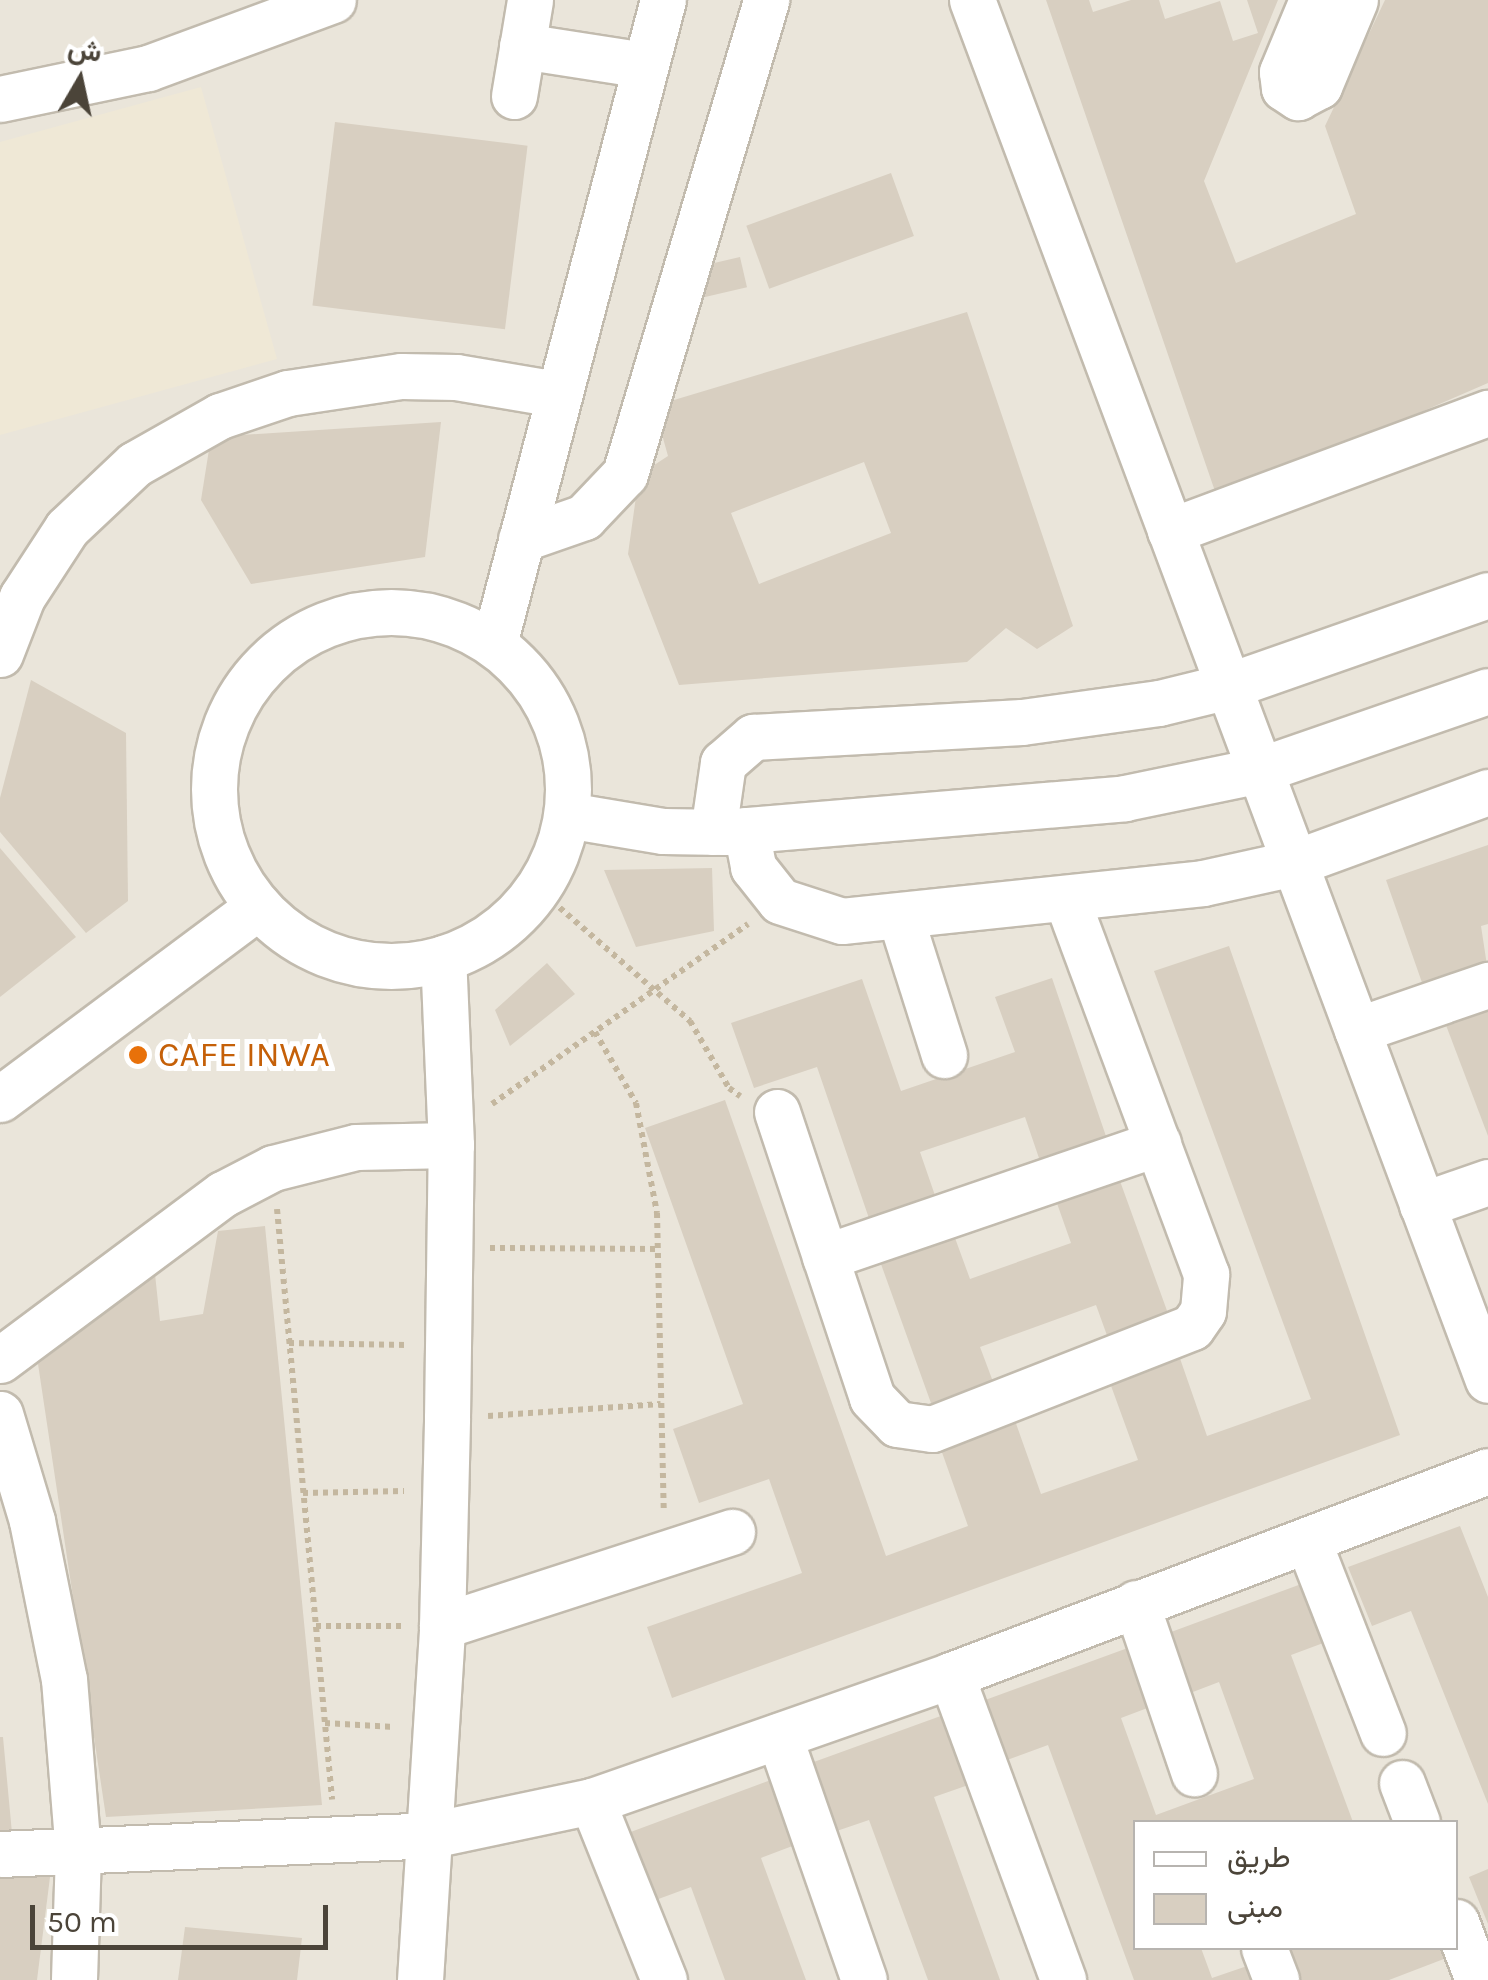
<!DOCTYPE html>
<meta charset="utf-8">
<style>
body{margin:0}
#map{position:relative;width:1488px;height:1980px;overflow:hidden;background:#f6f3ec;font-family:Karla,Vazirmatn,sans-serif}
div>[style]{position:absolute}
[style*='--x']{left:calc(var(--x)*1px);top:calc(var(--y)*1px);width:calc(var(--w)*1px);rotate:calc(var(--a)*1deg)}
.residential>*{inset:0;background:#eae5da}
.education>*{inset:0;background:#efe8d6}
.building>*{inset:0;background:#d8cfc1;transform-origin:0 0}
.path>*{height:6px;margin-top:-3px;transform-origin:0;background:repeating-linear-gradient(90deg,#c4b79f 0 5px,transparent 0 10px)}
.roads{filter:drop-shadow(2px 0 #c2bbae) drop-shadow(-2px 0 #c2bbae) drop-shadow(0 2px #c2bbae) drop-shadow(0 -2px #c2bbae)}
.minor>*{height:45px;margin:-22.5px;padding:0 22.5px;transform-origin:22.5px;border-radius:22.5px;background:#fff}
.minor>.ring{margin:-22.5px;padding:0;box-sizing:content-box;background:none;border:45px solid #fff;border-radius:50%}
.dots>*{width:28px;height:28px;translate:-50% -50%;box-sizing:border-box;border:5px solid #fff;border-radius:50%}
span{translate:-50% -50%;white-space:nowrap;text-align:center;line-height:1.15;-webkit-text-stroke:10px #fff;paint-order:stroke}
.food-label{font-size:35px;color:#c56008}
.left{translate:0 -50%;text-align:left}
.legend{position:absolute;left:1133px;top:1820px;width:325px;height:130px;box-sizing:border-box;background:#fff;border:2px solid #b7b4b0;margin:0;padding:12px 18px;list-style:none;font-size:30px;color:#4b4439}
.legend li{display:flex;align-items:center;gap:20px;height:50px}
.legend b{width:50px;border:2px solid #b7b4b0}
.north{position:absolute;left:30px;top:30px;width:100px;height:100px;-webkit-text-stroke:8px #fff;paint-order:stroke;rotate:9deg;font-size:28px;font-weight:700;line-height:40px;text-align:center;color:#4b4439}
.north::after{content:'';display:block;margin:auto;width:35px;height:45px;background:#4b4439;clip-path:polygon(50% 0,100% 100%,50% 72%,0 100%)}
.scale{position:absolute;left:30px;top:1905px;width:298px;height:45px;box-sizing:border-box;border:5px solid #4b4439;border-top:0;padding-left:12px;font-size:30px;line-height:35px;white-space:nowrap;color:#4b4439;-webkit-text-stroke:8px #fff;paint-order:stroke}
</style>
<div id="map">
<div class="residential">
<div style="clip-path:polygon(evenodd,0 0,1488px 0,1488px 1980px,0 1980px,0 0,1136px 1822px,1456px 1822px,1456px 1948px,1136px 1948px,1136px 1822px)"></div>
</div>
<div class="education">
<div style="clip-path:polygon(201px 87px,277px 359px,0 435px,0 142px)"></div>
</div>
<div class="building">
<div style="clip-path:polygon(1046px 0,1089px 0,1093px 12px,1131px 0,1159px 0,1165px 19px,1220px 1px,1233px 41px,1258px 33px,1247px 0,1278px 0,1204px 181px,1236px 263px,1356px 214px,1325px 126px,1385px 0,1488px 0,1488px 383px,1218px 500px)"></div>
<div style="left:335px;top:122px;width:194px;height:185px;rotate:7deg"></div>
<div style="left:891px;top:173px;width:67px;height:154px;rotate:70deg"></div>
<div style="left:740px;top:257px;width:31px;height:43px;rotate:77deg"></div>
<div style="clip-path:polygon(evenodd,967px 312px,1073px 626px,1037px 649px,1006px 628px,967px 662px,679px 685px,628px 554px,639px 475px,668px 456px,654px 406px,967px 312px,864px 462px,891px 533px,759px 584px,731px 513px,864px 462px)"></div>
<div style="clip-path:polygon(441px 422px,425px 557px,251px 584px,201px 500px,211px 437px)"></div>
<div style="clip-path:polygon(31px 680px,126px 733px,128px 901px,86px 933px,0 832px,0 798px)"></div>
<div style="clip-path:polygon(1488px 845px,1488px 924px,1481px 926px,1488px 972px,1426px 994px,1386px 880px)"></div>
<div style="clip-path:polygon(0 848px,76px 937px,0 997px)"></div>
<div style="clip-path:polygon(712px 868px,714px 931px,636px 947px,604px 870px)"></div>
<div style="clip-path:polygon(1229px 946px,1400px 1435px,672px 1698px,647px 1627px,802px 1573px,769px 1479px,699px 1503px,673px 1429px,743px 1404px,645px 1128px,725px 1100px,886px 1556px,968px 1526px,938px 1441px,1013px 1415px,1041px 1494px,1138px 1460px,1106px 1372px,1176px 1347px,1207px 1436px,1311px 1399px,1154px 971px)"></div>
<div style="clip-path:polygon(547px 963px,575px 994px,510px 1046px,495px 1010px)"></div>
<div style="clip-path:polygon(1052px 978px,1109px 1145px,1042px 1167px,1025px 1117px,920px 1152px,939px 1207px,873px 1230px,817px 1067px,754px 1088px,731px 1023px,862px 979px,901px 1091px,1015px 1052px,995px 997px)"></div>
<div style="clip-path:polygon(1488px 994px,1488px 1136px,1441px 1012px)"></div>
<div style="clip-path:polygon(1116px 1170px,1174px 1330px,1113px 1352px,1096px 1305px,980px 1347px,998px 1395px,936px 1417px,877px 1253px,951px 1227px,970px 1279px,1071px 1243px,1053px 1192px)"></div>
<div style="clip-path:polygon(265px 1226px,322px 1805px,106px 1817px,38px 1364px,155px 1274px,160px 1321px,203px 1314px,218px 1231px)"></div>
<div style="clip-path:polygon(1460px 1526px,1488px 1597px,1488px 1804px,1411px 1611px,1372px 1626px,1348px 1567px)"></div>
<div style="clip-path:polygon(1304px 1583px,1326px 1642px,1291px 1655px,1353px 1822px,1136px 1822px,1136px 1948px,1201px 1948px,1212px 1978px,1253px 1964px,1259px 1980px,1134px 1980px,1048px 1745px,999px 1763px,977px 1703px,1136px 1645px,1158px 1704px,1121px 1718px,1156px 1815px,1254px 1779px,1219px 1682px,1185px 1695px,1163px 1635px)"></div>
<div style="clip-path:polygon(949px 1713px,974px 1783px,934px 1797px,1000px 1980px,928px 1980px,869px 1820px,825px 1835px,800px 1767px)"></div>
<div style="clip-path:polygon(0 1737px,3px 1737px,13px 1844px,0 1844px)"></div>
<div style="clip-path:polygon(779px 1777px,803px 1842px,761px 1858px,806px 1980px,725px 1980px,691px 1887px,653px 1901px,628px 1833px)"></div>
<div style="clip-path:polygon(1488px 1869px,1488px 1924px,1469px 1877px)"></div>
<div style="clip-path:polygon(0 1874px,50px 1877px,37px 1980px,0 1980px)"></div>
<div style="clip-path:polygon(185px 1927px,302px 1938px,297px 1980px,178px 1980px)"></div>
<div style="clip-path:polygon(1296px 1948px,1446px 1948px,1449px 1957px,1389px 1980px,1289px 1980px,1279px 1954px)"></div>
</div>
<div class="path">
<div style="--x:537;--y:888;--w:203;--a:41"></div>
<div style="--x:690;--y:1021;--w:78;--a:59.8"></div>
<div style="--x:729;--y:1088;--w:14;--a:36"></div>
<div style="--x:595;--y:1032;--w:82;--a:60"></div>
<div style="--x:636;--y:1103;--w:112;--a:79.2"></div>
<div style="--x:657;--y:1213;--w:300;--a:88.7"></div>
<div style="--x:492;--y:1104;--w:313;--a:-35.1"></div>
<div style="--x:277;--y:1209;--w:593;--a:84.67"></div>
<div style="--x:490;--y:1248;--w:168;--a:0.3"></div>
<div style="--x:289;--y:1343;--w:118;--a:1"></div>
<div style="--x:488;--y:1416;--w:173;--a:-4"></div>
<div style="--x:303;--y:1493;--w:101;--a:-1.1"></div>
<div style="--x:316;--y:1626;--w:85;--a:0"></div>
<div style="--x:325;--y:1723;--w:69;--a:3.3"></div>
</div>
<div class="roads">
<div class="minor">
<div style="--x:972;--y:0;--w:1473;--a:69.5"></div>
<div style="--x:1312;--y:0;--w:78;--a:112.6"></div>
<div style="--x:1282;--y:72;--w:16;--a:83"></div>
<div style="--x:1284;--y:88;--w:17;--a:33"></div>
<div style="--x:1298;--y:97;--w:24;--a:-28"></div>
<div style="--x:1319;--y:86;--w:93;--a:-67.3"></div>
<div style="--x:522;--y:46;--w:124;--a:8.8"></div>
<div style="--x:514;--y:96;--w:97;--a:-80.5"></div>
<div style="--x:0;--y:99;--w:151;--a:-11.8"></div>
<div style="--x:148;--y:68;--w:197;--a:-20.2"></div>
<div style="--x:1170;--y:531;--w:339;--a:-20.4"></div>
<div style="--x:521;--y:539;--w:67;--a:-19.2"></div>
<div style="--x:584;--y:517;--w:59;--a:-46.4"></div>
<div style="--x:625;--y:474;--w:495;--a:-73.4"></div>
<div class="ring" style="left:214px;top:612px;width:309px;height:309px"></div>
<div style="--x:494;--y:644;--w:666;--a:-75.3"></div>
<div style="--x:0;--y:654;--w:61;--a:-68.9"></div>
<div style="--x:22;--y:597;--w:82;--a:-56.9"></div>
<div style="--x:67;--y:528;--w:93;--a:-43.3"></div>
<div style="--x:135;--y:464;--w:98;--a:-29.5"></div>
<div style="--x:220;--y:416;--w:72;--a:-18.7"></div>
<div style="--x:288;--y:393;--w:114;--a:-8.6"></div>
<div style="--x:401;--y:376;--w:55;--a:1"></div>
<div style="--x:456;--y:377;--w:102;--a:9.6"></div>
<div style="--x:567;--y:815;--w:97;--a:9.5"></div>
<div style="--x:663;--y:831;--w:61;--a:0.9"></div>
<div style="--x:724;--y:832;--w:402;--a:-4.8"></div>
<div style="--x:1125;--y:798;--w:138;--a:-11.7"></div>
<div style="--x:1260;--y:770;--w:241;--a:-19.1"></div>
<div style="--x:746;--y:830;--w:38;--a:79"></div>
<div style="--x:753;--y:867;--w:43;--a:51.5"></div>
<div style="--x:780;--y:901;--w:65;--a:17.9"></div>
<div style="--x:842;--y:921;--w:363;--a:-6"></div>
<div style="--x:1203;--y:883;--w:93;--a:-12.4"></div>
<div style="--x:1294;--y:863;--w:207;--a:-20.1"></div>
<div style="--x:713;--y:832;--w:70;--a:-81.8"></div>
<div style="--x:723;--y:763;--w:40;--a:-41"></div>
<div style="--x:753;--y:737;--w:269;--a:-3.2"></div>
<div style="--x:1022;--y:722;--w:138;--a:-7.9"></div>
<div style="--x:1159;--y:703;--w:71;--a:-13.8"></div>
<div style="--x:1228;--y:686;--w:275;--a:-19.3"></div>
<div style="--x:900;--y:916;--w:146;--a:72.4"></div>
<div style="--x:1357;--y:1030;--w:139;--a:-19"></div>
<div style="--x:0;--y:1099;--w:322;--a:-36.7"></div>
<div style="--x:777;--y:1112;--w:301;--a:71.6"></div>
<div style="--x:872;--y:1398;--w:36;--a:46"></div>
<div style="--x:897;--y:1424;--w:35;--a:8"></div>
<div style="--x:932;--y:1429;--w:279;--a:-21.4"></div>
<div style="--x:1192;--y:1327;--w:19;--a:-55"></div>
<div style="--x:1203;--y:1311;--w:37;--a:-85"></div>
<div style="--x:1206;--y:1274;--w:397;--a:-110.4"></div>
<div style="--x:1422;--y:1205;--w:70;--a:-19.2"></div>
<div style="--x:825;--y:1257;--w:352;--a:-18.9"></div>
<div style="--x:0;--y:1360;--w:278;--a:-36.7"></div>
<div style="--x:223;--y:1194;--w:56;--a:-27.5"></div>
<div style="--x:273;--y:1168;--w:86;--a:-14.2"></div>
<div style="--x:356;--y:1147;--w:95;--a:-1.2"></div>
<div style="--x:0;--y:1414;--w:112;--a:73.3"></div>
<div style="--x:32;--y:1521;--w:161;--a:78.6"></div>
<div style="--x:64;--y:1679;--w:174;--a:85.4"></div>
<div style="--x:78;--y:1852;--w:128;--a:91.8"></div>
<div style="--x:1308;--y:1541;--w:206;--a:68.7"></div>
<div style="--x:1136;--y:1603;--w:180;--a:71.2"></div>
<div style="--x:442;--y:1626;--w:305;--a:-18"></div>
<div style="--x:951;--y:1675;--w:325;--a:69.8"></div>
<div style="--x:779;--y:1736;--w:258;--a:70.8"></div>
<div style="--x:1402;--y:1783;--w:42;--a:69"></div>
<div style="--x:592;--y:1801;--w:193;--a:68.1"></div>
<div style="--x:0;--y:1854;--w:431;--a:-2.5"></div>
<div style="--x:431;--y:1835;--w:165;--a:-11.9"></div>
<div style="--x:592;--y:1801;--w:380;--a:-19.3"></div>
<div style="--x:951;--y:1675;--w:574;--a:-20.8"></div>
<div style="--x:1456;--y:1922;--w:62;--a:69.2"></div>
<div style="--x:1264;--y:1948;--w:34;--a:69"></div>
<div style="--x:420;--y:1980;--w:355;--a:-86.4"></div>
<div style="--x:442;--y:1626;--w:208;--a:-88.6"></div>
<div style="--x:447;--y:1418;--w:273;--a:-89.2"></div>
<div style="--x:451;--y:1145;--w:187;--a:-92.4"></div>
</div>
</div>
<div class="dots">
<div style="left:138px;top:1055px;background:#e8710a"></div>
</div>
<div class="food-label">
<span class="left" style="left:158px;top:1055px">CAFE INWA</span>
</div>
<ul class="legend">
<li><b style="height:12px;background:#fff"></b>طريق</li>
<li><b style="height:28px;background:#d8cfc1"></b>مبنى</li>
</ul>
<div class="north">ش</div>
<div class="scale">50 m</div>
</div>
